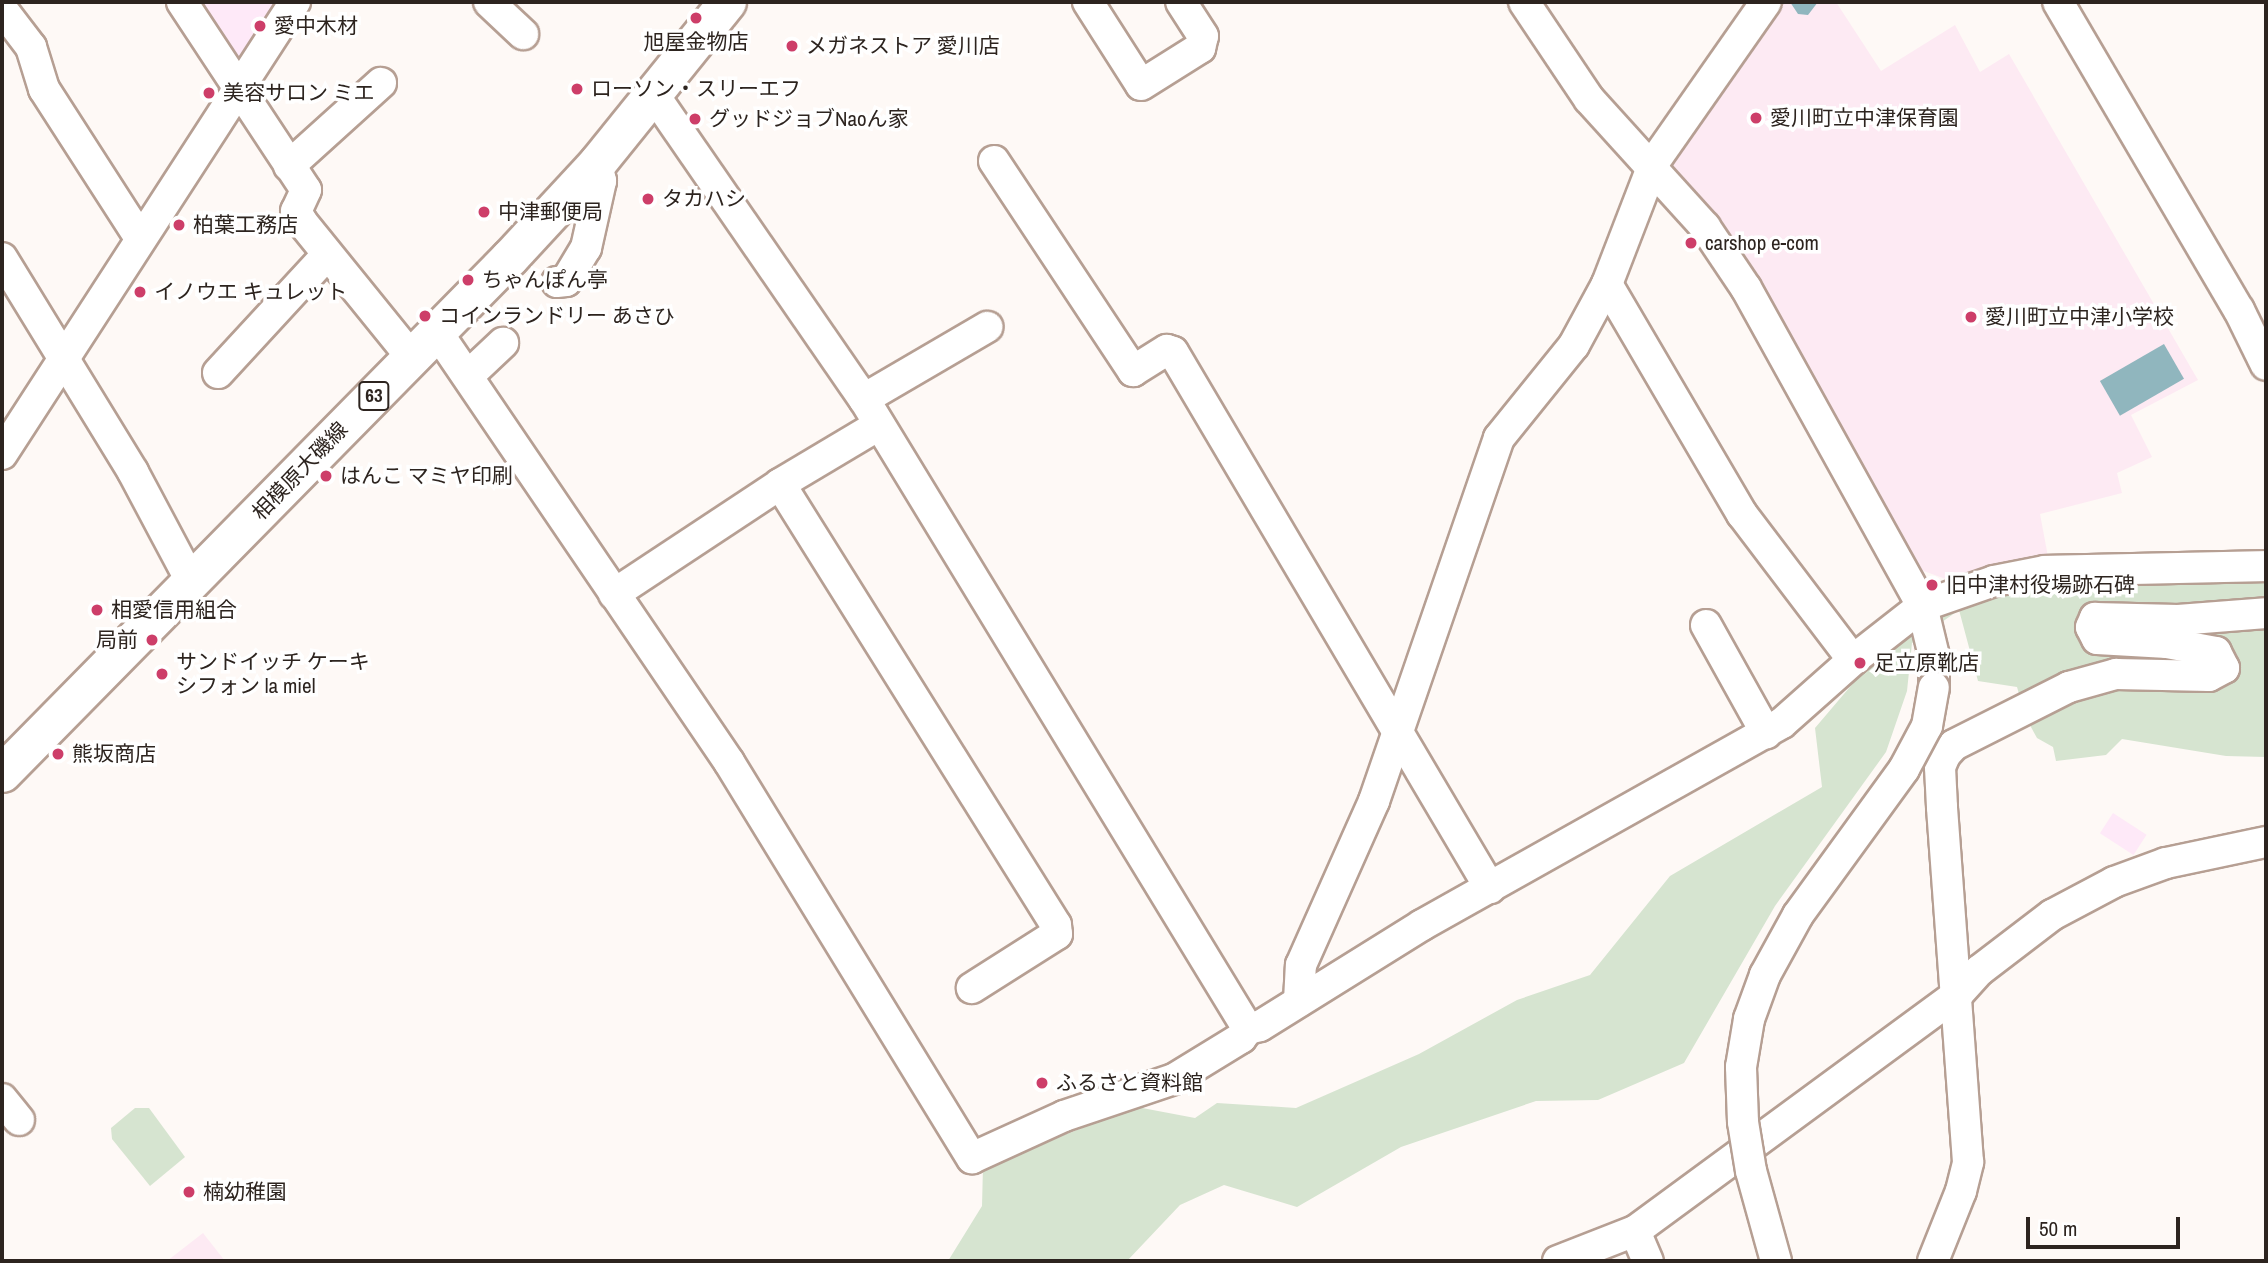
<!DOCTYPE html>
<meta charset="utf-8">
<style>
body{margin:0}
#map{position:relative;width:2268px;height:1263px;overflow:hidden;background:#fef9f6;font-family:"Archivo Narrow","Noto Sans JP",sans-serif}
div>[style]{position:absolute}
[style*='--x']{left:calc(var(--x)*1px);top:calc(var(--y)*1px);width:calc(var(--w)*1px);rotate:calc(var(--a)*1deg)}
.industrial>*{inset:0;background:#fee9f8;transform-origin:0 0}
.education>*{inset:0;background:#fdeaf3}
.green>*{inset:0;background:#d6e4d0}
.water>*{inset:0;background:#90b6be;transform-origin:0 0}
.roads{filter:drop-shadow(2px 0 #b69f93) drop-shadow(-2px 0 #b69f93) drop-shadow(0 2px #b69f93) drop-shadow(0 -2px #b69f93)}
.minor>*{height:30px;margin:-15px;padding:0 15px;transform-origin:15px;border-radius:15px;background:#fff}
.major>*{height:37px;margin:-18.5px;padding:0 18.5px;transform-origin:18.5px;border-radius:18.5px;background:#fff}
.bridges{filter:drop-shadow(2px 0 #b69f93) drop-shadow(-2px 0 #b69f93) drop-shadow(0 2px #b69f93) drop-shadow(0 -2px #b69f93)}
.minor-bridge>*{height:30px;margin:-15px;padding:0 15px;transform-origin:15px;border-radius:15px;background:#fff}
.dots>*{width:19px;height:19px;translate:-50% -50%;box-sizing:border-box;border:4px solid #fff;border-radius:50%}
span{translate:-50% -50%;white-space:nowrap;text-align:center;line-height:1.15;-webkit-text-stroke:7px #fff;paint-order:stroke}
.shield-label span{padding:2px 5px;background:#fff;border:2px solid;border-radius:5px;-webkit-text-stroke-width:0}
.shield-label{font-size:19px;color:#2d241f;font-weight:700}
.poi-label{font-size:21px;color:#2d241f}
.left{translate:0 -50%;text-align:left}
.right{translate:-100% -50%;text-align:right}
.street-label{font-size:21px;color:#2d241f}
.frame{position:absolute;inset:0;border:4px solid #2d241f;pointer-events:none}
.scale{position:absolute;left:2026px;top:1217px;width:154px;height:32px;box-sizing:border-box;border:4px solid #2d241f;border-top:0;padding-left:9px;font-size:21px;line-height:24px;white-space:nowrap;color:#2d241f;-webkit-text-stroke:5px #fff;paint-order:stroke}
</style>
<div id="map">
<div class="industrial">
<div style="clip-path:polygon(185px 2px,281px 2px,251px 48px,227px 65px)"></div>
<div style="left:2113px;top:813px;width:40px;height:24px;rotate:33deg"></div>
</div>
<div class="education">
<div style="clip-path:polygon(1780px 2px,1836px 2px,1881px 71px,1955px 25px,1980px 72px,2009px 54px,2198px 380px,2131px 415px,2152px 457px,2117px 473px,2122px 493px,2040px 514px,2049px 562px,2003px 567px,1999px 563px,1951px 581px,1921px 570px,1745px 255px,1669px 163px)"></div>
<div style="clip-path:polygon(203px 1233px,225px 1261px,167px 1261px)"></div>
</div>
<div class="green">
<div style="clip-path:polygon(2048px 581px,2266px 581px,2266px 757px,2226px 756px,2122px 739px,2106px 755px,2056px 761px,2053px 747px,2037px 738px,2026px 718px,2017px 687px,1978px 681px,1959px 610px,1912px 643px,1907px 691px,1886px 752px,1775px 906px,1684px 1063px,1598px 1100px,1536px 1101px,1401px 1147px,1297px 1207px,1224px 1185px,1180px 1205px,1127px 1261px,948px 1261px,982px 1206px,983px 1166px,1137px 1107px,1195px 1118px,1217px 1103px,1296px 1108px,1419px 1054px,1517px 1000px,1590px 975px,1670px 876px,1822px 787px,1815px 728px,1866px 668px,1955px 601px)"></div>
<div style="clip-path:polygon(135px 1108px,149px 1108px,185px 1157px,150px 1186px,112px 1139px,111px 1128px)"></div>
</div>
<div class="water">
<div style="clip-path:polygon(1790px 2px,1818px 2px,1808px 15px,1798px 14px)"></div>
<div style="left:2164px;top:344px;width:40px;height:74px;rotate:60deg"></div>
</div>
<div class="roads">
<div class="minor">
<div style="--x:182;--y:2;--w:225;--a:56.6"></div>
<div style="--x:306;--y:190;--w:23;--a:115"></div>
<div style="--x:296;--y:211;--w:13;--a:61"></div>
<div style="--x:302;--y:222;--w:175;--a:51"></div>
<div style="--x:489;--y:2;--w:47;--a:43.3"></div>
<div style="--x:1088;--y:2;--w:98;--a:57.4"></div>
<div style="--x:1141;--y:85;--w:70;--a:-32.1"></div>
<div style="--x:1200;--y:48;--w:12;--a:-76"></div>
<div style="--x:1203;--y:36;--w:40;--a:-122.9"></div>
<div style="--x:1524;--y:2;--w:117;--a:56.2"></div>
<div style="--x:1589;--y:99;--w:173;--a:47.8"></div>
<div style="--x:1705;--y:227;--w:73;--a:56.1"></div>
<div style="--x:1746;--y:288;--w:363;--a:61"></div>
<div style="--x:1922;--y:606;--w:51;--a:76.5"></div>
<div style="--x:1934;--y:656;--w:32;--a:90"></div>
<div style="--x:2058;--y:2;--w:357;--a:59.6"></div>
<div style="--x:2239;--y:310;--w:61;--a:63.9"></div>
<div style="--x:2;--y:9;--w:48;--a:52.7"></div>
<div style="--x:31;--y:47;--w:44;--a:72.8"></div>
<div style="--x:44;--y:89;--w:177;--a:57.2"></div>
<div style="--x:654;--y:95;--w:369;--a:55.4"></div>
<div style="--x:864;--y:399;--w:738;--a:58.64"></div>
<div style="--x:1248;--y:1029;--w:12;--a:-14"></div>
<div style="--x:1260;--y:1026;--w:191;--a:-31.9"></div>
<div style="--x:1422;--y:925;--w:413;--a:-29.3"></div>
<div style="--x:1782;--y:723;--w:95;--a:-41.6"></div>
<div style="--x:1853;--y:660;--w:88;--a:-38"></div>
<div style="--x:1922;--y:606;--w:76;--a:-19.1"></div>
<div style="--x:1994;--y:581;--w:52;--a:-11.1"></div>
<div style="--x:2045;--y:571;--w:221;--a:-1.3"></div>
<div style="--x:994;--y:161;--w:252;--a:56.5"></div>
<div style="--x:1133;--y:371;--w:40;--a:-32"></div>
<div style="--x:1167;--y:350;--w:6;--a:18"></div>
<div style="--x:1173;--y:352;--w:623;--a:59.4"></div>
<div style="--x:289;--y:166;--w:124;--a:-42.1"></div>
<div style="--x:2;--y:258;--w:251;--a:58.5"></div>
<div style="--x:133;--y:472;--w:126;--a:62"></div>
<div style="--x:557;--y:282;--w:9;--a:-6"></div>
<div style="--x:566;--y:281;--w:39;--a:-59"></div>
<div style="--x:586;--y:248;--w:69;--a:-77.4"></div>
<div style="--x:601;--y:181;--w:18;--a:-103"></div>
<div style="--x:1607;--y:284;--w:267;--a:59.6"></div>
<div style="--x:1742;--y:514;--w:183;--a:52.8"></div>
<div style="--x:437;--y:332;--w:520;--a:55.82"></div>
<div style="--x:729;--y:762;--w:465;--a:58.5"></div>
<div style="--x:972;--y:1158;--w:101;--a:-24.5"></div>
<div style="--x:1064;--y:1116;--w:116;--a:-18.6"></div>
<div style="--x:1174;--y:1079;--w:79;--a:-31.5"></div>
<div style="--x:1241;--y:1038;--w:11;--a:-52"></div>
<div style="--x:218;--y:373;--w:161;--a:-47.3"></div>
<div style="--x:469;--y:375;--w:47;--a:-43.3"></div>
<div style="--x:864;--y:399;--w:143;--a:-30.3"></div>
<div style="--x:2;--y:454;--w:539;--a:-57.05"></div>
<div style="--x:780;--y:484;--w:520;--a:57.96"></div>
<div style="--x:1056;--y:925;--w:9;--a:84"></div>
<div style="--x:1057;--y:934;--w:101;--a:147.6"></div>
<div style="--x:614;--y:594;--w:199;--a:-33.5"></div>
<div style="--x:780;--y:484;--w:115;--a:-30.8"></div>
<div style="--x:1706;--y:625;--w:124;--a:60.9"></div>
<div style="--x:1299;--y:1001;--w:36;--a:-87"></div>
<div style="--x:1301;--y:965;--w:180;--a:-66"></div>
<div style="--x:1374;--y:801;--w:384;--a:-71"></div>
<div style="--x:1499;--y:438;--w:119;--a:-51.1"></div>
<div style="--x:1574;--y:345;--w:69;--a:-61.6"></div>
<div style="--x:1607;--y:284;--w:131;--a:-68.9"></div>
<div style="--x:1654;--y:162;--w:195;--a:-55"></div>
<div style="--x:2;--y:1099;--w:27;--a:51"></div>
<div style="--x:1635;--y:1231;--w:402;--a:-36.3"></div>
<div style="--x:1959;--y:993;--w:31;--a:-48"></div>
<div style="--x:1980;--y:970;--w:91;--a:-37.4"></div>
<div style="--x:2052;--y:915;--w:70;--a:-28"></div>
<div style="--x:2114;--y:882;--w:55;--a:-20.1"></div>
<div style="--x:2166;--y:863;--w:102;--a:-11.9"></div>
<div style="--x:1558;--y:1261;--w:83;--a:-21.3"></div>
<div style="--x:1635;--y:1231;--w:33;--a:67"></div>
<div style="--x:1933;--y:1261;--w:75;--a:-68.2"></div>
<div style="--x:1961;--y:1191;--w:30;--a:-76"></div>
<div style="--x:1968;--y:1162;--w:356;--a:-94.2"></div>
<div style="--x:1942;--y:807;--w:40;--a:-92.9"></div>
<div style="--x:1940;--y:767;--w:13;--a:-67"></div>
<div style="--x:1945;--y:755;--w:13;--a:-48"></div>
<div style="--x:1954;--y:745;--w:129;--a:-26.8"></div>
<div style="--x:2069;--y:687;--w:49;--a:-15.5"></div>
<div style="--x:2116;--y:674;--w:93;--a:1.2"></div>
<div style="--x:2209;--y:676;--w:17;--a:-28"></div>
<div style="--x:2224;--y:668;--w:18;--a:-117"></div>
<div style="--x:2216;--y:652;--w:50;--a:-169.6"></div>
<div style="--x:2167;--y:643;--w:70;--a:-176.7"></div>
<div style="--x:2097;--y:639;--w:13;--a:-117"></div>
<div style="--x:2091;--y:627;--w:10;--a:-66"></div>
<div style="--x:2095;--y:618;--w:83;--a:1.4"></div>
<div style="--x:2178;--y:620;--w:88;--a:-4.5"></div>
</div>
<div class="major">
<div style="--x:2;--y:773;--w:724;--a:-45.45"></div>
<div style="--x:510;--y:257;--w:128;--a:-47.2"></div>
<div style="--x:597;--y:163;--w:207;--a:-51.1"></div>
</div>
</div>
<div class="bridges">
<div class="minor-bridge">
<div style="--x:1776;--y:1261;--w:93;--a:-105.5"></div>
<div style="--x:1751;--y:1171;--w:50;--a:-99.3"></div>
<div style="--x:1743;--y:1122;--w:55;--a:-92.1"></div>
<div style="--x:1741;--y:1067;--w:49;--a:-80.5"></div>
<div style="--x:1749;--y:1019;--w:47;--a:-70"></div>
<div style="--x:1765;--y:975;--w:68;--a:-61.2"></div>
<div style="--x:1798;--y:915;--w:180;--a:-54"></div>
<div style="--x:1904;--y:769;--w:49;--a:-61.9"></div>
<div style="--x:1927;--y:726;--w:39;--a:-80"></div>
</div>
</div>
<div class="dots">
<div style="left:696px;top:18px;background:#cd3e69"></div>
<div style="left:260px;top:26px;background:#cd3e69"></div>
<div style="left:792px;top:46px;background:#cd3e69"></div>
<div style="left:577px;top:89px;background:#cd3e69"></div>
<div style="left:209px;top:93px;background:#cd3e69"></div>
<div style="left:1756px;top:118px;background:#cd3e69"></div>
<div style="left:695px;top:119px;background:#cd3e69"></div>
<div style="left:648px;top:199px;background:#cd3e69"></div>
<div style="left:484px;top:212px;background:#cd3e69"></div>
<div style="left:179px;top:225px;background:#cd3e69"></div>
<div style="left:1691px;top:243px;background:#cd3e69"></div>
<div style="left:468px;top:280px;background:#cd3e69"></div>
<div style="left:140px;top:292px;background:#cd3e69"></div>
<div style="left:425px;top:316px;background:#cd3e69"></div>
<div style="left:1971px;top:317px;background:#cd3e69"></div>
<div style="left:326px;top:476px;background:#cd3e69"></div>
<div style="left:1932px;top:585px;background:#cd3e69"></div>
<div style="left:97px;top:610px;background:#cd3e69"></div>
<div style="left:152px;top:640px;background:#cd3e69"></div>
<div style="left:1860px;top:663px;background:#cd3e69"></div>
<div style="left:162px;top:674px;background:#cd3e69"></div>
<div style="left:58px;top:754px;background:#cd3e69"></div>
<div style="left:1042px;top:1083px;background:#cd3e69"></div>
<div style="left:189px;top:1192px;background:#cd3e69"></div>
</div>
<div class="shield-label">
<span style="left:374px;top:396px">63</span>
</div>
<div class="poi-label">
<span class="left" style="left:274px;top:26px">愛中木材</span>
<span style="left:696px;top:42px">旭屋金物店</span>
<span class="left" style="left:806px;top:46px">メガネストア 愛川店</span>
<span class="left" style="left:591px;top:89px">ローソン・スリーエフ</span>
<span class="left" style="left:223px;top:93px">美容サロン ミエ</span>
<span class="left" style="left:1770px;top:118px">愛川町立中津保育園</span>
<span class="left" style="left:709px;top:119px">グッドジョブNaoん家</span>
<span class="left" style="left:662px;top:199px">タカハシ</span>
<span class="left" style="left:498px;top:212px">中津郵便局</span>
<span class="left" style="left:193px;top:225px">柏葉工務店</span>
<span class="left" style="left:1705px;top:243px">carshop e-com</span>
<span class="left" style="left:482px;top:280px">ちゃんぽん亭</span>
<span class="left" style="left:154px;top:292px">イノウエ キュレット</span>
<span class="left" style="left:439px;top:316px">コインランドリー あさひ</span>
<span class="left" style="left:1985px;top:317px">愛川町立中津小学校</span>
<span class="left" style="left:340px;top:476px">はんこ マミヤ印刷</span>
<span class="left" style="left:1946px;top:585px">旧中津村役場跡石碑</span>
<span class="left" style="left:111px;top:610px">相愛信用組合</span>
<span class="right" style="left:138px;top:640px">局前</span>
<span class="left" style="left:176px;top:674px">サンドイッチ ケーキ<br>シフォン la miel</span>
<span class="left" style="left:1874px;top:663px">足立原靴店</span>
<span class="left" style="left:72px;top:754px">熊坂商店</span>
<span class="left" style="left:1056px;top:1083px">ふるさと資料館</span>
<span class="left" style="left:203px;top:1192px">楠幼稚園</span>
</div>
<div class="street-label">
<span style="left:300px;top:471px;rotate:-46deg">相模原大磯線</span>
</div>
<div class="frame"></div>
<div class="scale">50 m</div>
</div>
